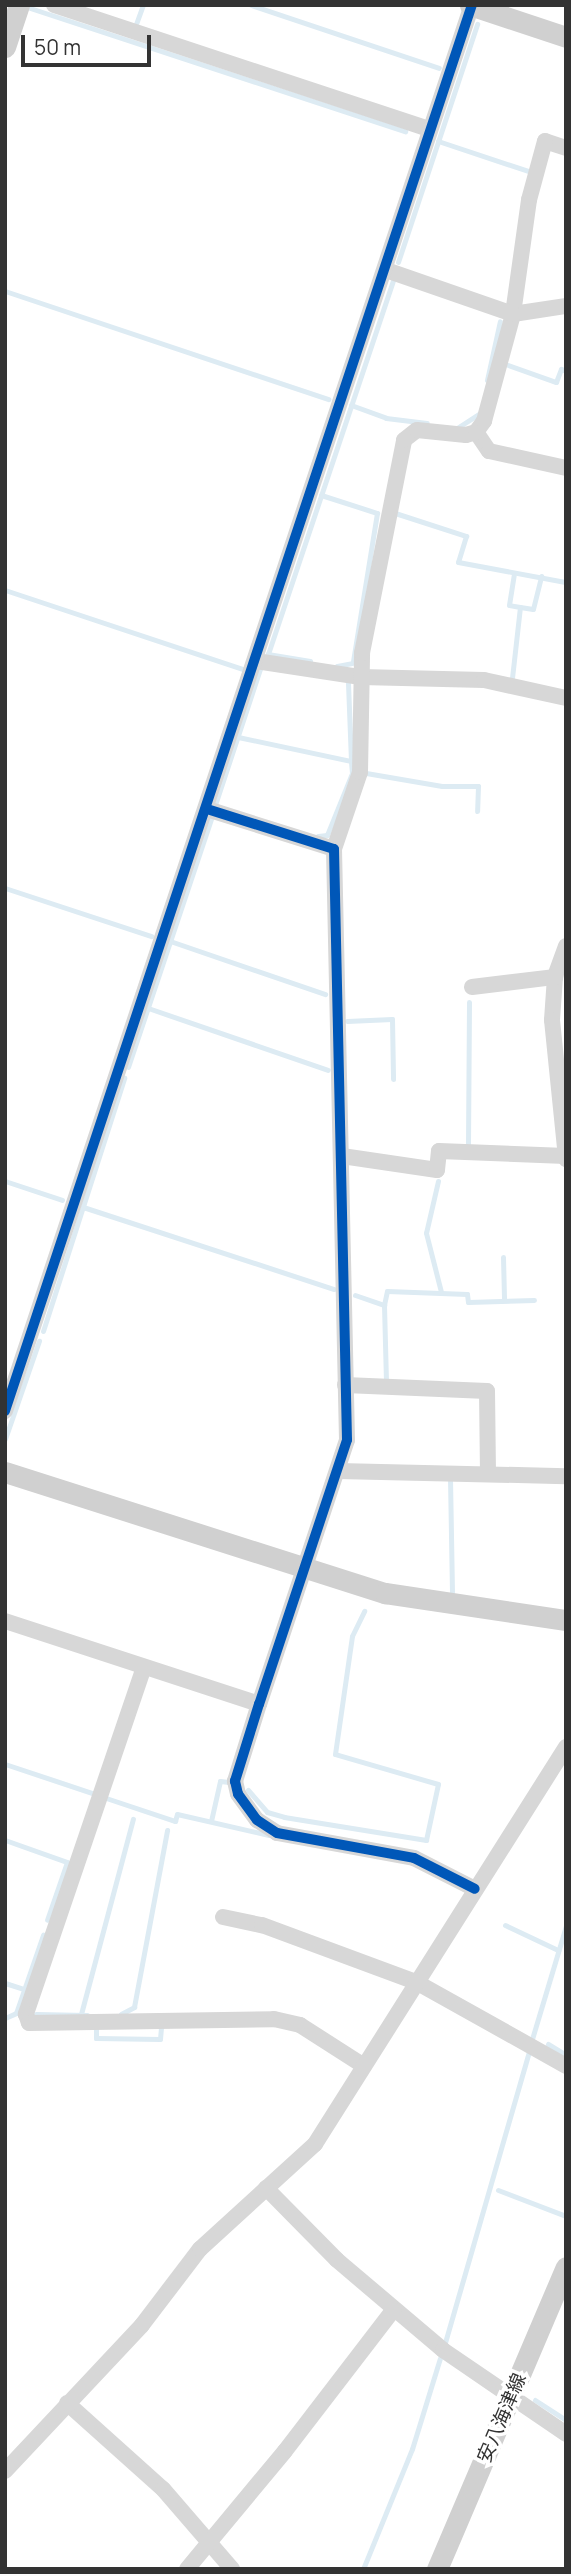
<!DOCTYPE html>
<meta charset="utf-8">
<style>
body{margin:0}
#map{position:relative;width:571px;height:2574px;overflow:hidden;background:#fff;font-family:Manrope,"Noto Sans JP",sans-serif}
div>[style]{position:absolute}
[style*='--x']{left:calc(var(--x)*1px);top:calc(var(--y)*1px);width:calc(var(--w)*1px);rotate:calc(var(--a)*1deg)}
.stream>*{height:5px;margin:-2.5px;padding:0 2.5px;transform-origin:2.5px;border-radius:2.5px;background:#ddebf3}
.street>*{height:16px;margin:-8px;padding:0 8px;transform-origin:8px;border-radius:8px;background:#d7d7d7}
.secondary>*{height:21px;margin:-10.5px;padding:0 10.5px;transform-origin:10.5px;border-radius:10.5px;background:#d0d0d0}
.cycleway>*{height:10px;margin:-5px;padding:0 5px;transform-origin:5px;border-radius:5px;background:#0057b8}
span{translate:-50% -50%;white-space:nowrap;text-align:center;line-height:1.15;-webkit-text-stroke:7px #fff;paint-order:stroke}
.street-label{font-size:19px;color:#333}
.frame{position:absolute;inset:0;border:7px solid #333;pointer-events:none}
.scale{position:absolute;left:21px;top:35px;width:130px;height:32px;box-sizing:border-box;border:4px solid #333;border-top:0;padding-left:9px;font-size:21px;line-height:24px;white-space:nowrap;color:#333;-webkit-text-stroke:5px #fff;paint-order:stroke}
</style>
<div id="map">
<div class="stream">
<div style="--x:251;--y:5;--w:198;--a:18.5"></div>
<div style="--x:30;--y:8;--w:395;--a:18.2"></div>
<div style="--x:136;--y:24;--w:20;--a:-70"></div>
<div style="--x:438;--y:141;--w:98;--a:18.4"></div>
<div style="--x:398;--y:262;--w:251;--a:-71.6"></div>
<div style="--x:5;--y:291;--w:341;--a:18.5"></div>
<div style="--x:508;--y:365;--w:51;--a:19.5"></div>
<div style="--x:556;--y:382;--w:14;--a:-69"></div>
<div style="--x:561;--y:369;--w:5;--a:22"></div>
<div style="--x:487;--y:380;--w:60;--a:-77.6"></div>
<div style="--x:351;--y:405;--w:37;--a:20"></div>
<div style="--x:386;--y:418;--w:41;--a:7"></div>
<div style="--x:457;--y:428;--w:27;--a:-33"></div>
<div style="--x:321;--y:495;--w:59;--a:17.8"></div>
<div style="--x:377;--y:513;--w:151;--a:99.2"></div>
<div style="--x:395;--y:513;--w:75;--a:17.9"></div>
<div style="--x:466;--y:536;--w:27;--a:107"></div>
<div style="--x:458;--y:562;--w:109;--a:10.6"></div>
<div style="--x:5;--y:590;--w:250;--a:18.4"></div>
<div style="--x:520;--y:607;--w:13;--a:9"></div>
<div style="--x:533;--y:609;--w:34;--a:-76"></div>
<div style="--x:310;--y:661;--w:43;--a:-170.5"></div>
<div style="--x:268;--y:654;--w:394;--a:-71.5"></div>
<div style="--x:337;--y:666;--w:15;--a:-11"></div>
<div style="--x:512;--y:678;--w:71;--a:-83.6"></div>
<div style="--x:520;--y:607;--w:11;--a:-170"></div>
<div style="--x:509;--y:605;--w:30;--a:-81"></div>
<div style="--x:238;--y:737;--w:116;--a:12"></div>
<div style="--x:351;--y:761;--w:78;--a:-92.2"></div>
<div style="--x:366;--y:773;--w:77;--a:9.7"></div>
<div style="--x:442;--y:786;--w:36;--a:0"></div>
<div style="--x:478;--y:786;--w:25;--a:92"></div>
<div style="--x:215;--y:805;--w:143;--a:-71.7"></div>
<div style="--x:318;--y:836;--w:9;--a:-6"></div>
<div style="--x:327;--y:835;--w:67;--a:-68"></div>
<div style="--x:352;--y:773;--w:12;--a:-95"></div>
<div style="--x:5;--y:888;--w:154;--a:18.2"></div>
<div style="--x:170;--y:941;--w:164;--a:18.9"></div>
<div style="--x:148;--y:1008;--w:190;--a:19"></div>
<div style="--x:347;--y:1021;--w:45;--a:-2.5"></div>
<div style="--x:392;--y:1019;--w:60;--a:89"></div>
<div style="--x:128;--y:1067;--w:265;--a:-71.5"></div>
<div style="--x:468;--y:1146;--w:144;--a:-89.6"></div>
<div style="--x:5;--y:1181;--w:60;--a:18.4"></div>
<div style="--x:438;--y:1181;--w:53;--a:103"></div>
<div style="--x:426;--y:1233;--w:61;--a:75.7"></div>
<div style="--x:83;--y:1207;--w:264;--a:18.1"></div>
<div style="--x:503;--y:1257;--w:42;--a:88.6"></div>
<div style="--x:355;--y:1295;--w:31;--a:19"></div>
<div style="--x:384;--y:1305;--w:75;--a:88.5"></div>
<div style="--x:384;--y:1305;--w:14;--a:-78"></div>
<div style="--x:387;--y:1291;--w:80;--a:2.1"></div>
<div style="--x:467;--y:1294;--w:8;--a:83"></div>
<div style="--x:468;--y:1302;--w:66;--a:-1.7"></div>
<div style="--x:43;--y:1331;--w:266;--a:-72.2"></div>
<div style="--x:5;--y:1439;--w:104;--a:-70.9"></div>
<div style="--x:450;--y:1478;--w:114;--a:89"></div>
<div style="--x:5;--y:1764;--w:92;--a:18.4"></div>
<div style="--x:248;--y:1790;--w:29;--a:49"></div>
<div style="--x:267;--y:1812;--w:18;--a:16"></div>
<div style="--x:284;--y:1817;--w:144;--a:9.2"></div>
<div style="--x:426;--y:1840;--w:57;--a:-77.9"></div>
<div style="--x:438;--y:1784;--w:107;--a:-163.8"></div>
<div style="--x:335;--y:1754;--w:119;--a:-81.8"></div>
<div style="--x:352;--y:1636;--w:28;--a:-64"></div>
<div style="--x:106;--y:1798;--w:73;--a:18.4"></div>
<div style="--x:175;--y:1821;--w:7;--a:-74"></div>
<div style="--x:177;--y:1814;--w:94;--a:12.9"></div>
<div style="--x:211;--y:1821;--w:41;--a:-77.3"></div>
<div style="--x:220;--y:1781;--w:9;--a:6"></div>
<div style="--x:5;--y:1840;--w:66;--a:19.5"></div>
<div style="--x:67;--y:1862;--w:61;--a:109"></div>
<div style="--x:505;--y:1925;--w:59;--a:25.3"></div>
<div style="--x:5;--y:1983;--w:20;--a:18"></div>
<div style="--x:36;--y:2014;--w:51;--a:1.1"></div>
<div style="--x:81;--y:2014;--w:202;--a:-75.1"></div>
<div style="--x:121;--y:2014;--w:15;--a:-28"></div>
<div style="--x:134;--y:2007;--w:180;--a:-79.4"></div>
<div style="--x:5;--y:2018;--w:12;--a:-24"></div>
<div style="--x:16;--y:2013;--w:83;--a:-70.9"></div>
<div style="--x:96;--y:2030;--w:8;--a:90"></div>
<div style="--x:96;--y:2038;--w:64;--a:0.9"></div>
<div style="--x:160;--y:2039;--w:11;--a:-85"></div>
<div style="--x:532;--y:2039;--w:118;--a:-73.3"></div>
<div style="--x:548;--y:2044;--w:21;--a:31"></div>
<div style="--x:498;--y:2190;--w:73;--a:20.9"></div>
<div style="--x:444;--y:2346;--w:307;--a:-73.9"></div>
<div style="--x:535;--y:2400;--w:37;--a:33"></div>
<div style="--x:363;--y:2569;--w:130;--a:-67.8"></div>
<div style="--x:412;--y:2449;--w:95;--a:-72.9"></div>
</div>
<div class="street">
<div style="--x:54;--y:5;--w:396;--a:18.3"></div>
<div style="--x:566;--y:148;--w:22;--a:-162"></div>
<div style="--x:545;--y:141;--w:61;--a:105.2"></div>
<div style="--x:529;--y:200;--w:115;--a:98"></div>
<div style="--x:513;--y:314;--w:54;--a:-8.6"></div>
<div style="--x:476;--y:432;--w:23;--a:56"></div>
<div style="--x:489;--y:451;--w:79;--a:12.4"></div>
<div style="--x:256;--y:661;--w:106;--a:8.7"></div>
<div style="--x:361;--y:677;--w:123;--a:1.4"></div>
<div style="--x:484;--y:680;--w:84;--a:12.4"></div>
<div style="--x:207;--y:809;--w:133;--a:17.5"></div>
<div style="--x:334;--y:849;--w:591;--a:88.74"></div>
<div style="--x:347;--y:1440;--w:278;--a:108.4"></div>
<div style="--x:259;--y:1704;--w:81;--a:107.3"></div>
<div style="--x:235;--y:1781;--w:13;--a:77"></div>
<div style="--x:238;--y:1794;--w:32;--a:54"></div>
<div style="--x:257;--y:1820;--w:24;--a:33"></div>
<div style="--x:277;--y:1833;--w:139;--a:10.3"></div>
<div style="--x:414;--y:1858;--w:68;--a:26.9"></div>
<div style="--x:334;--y:849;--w:81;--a:-71.3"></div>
<div style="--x:360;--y:772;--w:119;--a:-89"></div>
<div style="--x:362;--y:653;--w:217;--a:-78.8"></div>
<div style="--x:404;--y:440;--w:16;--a:-38"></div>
<div style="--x:417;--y:430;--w:49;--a:5.8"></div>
<div style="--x:466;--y:435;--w:10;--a:-17"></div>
<div style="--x:476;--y:432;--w:14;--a:-54"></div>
<div style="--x:484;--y:421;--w:111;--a:-74.8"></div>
<div style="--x:513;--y:314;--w:134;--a:-160.9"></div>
<div style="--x:566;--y:946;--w:33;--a:110"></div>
<div style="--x:555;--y:977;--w:43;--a:94"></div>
<div style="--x:552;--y:1020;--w:140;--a:84.2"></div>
<div style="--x:472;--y:987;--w:84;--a:-6.9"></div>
<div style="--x:342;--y:1156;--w:96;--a:8.4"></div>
<div style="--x:437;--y:1170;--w:19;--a:-84"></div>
<div style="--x:439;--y:1151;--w:127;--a:2.3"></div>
<div style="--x:345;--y:1385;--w:142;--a:2.4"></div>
<div style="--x:487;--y:1391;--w:80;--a:89.3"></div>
<div style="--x:5;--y:1411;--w:1482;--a:-71.63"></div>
<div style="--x:338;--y:1471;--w:228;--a:1.3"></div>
<div style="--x:5;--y:1621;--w:267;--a:18.1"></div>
<div style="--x:144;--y:1667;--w:367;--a:108.8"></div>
<div style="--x:26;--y:2014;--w:9;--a:72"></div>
<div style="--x:29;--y:2023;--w:245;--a:-0.9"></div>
<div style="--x:274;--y:2019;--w:27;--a:13"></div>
<div style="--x:300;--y:2025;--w:76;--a:32.6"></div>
<div style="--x:223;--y:1917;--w:40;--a:12"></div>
<div style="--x:262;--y:1925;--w:164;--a:20.3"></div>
<div style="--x:416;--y:1982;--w:172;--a:29.2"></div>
<div style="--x:266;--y:2188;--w:101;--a:45.4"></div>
<div style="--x:337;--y:2260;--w:139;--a:40.3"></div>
<div style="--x:443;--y:2350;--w:149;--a:34.3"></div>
<div style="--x:67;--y:2403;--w:129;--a:41.9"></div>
<div style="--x:163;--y:2489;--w:106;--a:49.2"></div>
<div style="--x:5;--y:2471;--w:200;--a:-46.8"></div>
<div style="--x:142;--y:2325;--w:96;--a:-52.7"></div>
<div style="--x:200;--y:2249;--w:156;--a:-42.4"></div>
<div style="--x:315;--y:2144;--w:470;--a:-57.7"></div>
<div style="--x:187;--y:2569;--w:153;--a:-50.3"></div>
<div style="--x:285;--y:2451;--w:178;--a:-52.5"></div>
</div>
<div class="secondary">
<div style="--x:470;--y:5;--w:101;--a:18.4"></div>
<div style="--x:5;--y:47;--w:44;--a:-71.6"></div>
<div style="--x:5;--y:1472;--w:399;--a:17.7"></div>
<div style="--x:385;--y:1593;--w:183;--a:8.5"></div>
<div style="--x:437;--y:2569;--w:328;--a:-66.9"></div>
</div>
<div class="cycleway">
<div style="--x:207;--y:809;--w:133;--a:17.5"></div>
<div style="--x:334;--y:849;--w:591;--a:88.74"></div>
<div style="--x:347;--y:1440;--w:278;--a:108.4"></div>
<div style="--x:259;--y:1704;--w:81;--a:107.3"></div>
<div style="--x:235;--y:1781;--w:13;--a:77"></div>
<div style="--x:238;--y:1794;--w:32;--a:54"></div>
<div style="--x:257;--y:1820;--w:24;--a:33"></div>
<div style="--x:277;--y:1833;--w:139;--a:10.3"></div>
<div style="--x:414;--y:1858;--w:68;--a:26.9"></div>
<div style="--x:5;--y:1411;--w:1482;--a:-71.63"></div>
</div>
<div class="street-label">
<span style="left:502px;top:2418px;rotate:-67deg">安八海津線</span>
</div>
<div class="frame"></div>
<div class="scale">50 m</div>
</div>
